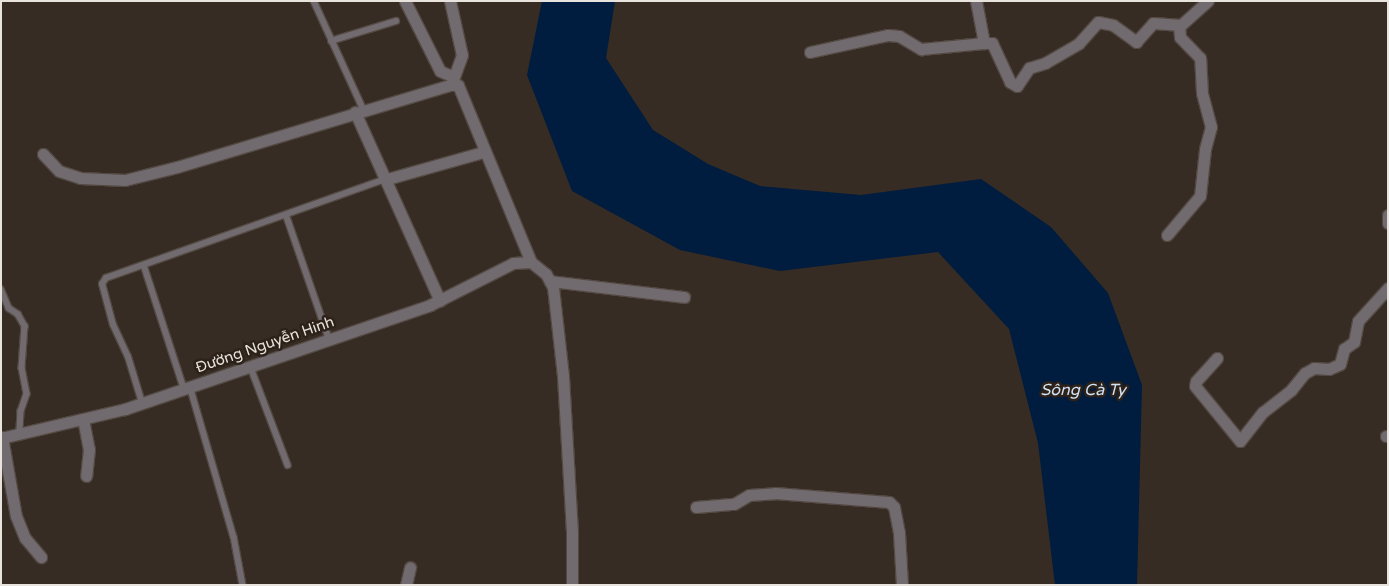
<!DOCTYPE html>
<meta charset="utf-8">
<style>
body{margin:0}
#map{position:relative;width:1389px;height:586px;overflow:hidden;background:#362c24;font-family:"Varela Round",sans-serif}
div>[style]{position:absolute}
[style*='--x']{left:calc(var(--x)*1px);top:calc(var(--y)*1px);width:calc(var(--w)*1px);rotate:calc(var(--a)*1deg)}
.water>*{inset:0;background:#001c3e}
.roads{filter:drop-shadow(1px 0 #534942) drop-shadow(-1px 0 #534942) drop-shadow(0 1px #534942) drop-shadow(0 -1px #534942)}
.service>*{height:5.5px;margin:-2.75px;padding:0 2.75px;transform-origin:2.75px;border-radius:2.75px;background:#716b6f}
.minor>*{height:11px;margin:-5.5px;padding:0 5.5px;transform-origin:5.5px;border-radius:5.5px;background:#716b6f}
span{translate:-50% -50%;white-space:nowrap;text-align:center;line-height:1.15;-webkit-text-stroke:5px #2c221a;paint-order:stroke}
.street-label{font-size:15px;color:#e9e3dd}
.water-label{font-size:16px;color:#d2e1f4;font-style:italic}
.frame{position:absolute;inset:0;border:2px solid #e9e3dd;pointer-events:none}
</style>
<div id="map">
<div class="water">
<div style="clip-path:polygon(542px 1px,615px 1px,606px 58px,653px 130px,708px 164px,760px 186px,861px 195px,981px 179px,1051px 227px,1108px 293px,1142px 385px,1137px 585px,1055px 585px,1038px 443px,1009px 329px,938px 252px,780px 271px,680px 250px,572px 191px,527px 75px)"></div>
</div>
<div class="roads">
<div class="service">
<div style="--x:314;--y:1;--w:120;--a:65.4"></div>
<div style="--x:331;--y:41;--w:68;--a:-17.1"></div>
<div style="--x:287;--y:217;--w:128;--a:70.9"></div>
<div style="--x:144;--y:265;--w:129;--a:72"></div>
<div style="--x:1;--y:289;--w:21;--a:67"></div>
<div style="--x:9;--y:308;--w:11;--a:34"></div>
<div style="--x:18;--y:314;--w:14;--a:60"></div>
<div style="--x:25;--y:326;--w:42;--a:94.1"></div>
<div style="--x:22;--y:368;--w:26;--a:79"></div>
<div style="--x:27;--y:394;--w:18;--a:109"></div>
<div style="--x:21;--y:411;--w:21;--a:93"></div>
<div style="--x:250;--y:365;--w:107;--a:69.2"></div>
<div style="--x:190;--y:386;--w:157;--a:73.8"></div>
<div style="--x:234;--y:537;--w:49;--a:79.4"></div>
<div style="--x:142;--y:403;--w:48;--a:-106.9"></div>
<div style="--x:128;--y:357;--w:35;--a:-115"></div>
<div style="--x:113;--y:325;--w:42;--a:-105"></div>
<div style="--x:102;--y:284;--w:7;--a:-56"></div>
<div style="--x:106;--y:278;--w:297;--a:-19.5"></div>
</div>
<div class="minor">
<div style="--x:405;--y:1;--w:78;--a:63.4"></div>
<div style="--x:440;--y:71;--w:13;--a:23"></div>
<div style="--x:450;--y:1;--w:55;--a:77.5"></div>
<div style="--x:462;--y:55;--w:29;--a:110"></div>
<div style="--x:976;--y:1;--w:43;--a:79.2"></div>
<div style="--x:984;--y:43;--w:8;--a:0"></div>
<div style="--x:992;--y:43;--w:43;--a:65.2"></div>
<div style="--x:1010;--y:82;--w:8;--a:30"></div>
<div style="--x:1017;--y:86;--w:22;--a:-56"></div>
<div style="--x:1029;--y:68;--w:17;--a:-17"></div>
<div style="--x:1045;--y:63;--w:39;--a:-30"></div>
<div style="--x:1079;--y:43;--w:28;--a:-48"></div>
<div style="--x:1098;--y:22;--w:15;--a:11"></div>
<div style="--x:1113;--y:25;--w:29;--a:36"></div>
<div style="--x:1136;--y:42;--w:25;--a:-48"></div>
<div style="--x:1153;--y:23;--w:28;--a:4"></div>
<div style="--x:1181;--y:25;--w:36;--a:-42"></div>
<div style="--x:810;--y:52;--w:80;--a:-12.3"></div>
<div style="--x:888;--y:35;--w:11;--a:5"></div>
<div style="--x:899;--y:36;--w:26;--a:31"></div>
<div style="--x:921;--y:49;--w:63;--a:-5.4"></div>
<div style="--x:355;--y:112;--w:207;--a:65.8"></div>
<div style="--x:43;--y:154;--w:23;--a:47"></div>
<div style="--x:59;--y:171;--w:22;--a:18"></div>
<div style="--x:80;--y:178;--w:45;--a:2.5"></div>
<div style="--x:125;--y:180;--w:54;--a:-14"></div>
<div style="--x:177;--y:167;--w:285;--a:-16.7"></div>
<div style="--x:450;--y:85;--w:8;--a:0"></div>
<div style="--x:458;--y:85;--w:191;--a:67.6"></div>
<div style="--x:531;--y:262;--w:19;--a:39"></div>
<div style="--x:546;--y:274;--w:15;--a:62"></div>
<div style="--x:553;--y:287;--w:90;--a:83.6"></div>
<div style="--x:563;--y:376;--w:155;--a:86.7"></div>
<div style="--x:572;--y:531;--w:54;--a:90"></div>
<div style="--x:387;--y:179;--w:100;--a:-15.7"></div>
<div style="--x:1388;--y:215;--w:8;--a:90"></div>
<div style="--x:1167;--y:235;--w:51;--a:-49.8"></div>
<div style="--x:1200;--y:196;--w:47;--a:-83.9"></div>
<div style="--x:1205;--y:149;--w:23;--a:-75"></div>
<div style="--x:1211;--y:127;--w:35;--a:-105"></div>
<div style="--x:1202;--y:93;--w:35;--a:-93"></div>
<div style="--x:1200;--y:58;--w:29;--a:-134"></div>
<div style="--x:1180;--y:37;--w:12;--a:-95"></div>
<div style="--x:550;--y:281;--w:135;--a:6.8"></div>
<div style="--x:1217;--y:358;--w:31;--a:132"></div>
<div style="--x:1196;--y:381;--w:5;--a:101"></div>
<div style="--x:1195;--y:386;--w:71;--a:50.7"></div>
<div style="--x:1240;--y:441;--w:37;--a:-52"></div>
<div style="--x:1263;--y:412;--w:36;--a:-38"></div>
<div style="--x:1291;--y:390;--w:22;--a:-51"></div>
<div style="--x:1305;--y:373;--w:10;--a:-29"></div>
<div style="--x:1314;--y:368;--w:15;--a:4"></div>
<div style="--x:1329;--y:369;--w:12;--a:-24"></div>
<div style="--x:1340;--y:364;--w:16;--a:-75"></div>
<div style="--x:1344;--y:349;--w:12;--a:-35"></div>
<div style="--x:1354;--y:342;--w:21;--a:-79"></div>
<div style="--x:1358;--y:321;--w:45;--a:-47.7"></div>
<div style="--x:83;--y:419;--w:31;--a:79"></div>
<div style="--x:89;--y:449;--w:27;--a:96"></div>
<div style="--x:1386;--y:436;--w:2;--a:0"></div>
<div style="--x:2;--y:437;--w:80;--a:80"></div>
<div style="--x:16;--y:516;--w:24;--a:68"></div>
<div style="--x:25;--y:538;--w:25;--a:50"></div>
<div style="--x:1;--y:438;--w:127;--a:-13.2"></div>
<div style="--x:125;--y:409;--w:322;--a:-18.8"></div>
<div style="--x:430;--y:305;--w:93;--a:-26.8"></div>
<div style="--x:513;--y:263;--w:18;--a:-3"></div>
<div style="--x:696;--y:507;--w:38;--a:-5"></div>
<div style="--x:734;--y:504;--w:17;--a:-31"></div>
<div style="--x:749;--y:495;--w:26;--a:-4"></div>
<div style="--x:775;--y:493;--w:114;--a:4.5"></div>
<div style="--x:889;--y:502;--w:7;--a:45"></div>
<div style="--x:894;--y:507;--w:26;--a:79"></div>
<div style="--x:899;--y:533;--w:52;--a:86.7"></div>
<div style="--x:406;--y:585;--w:18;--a:-77"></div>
</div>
</div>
<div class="street-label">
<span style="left:265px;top:345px;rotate:-19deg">Đường Nguyễn Hinh</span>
</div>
<div class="water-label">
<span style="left:1083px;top:390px">Sông Cà Ty</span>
</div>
<div class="frame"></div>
</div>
